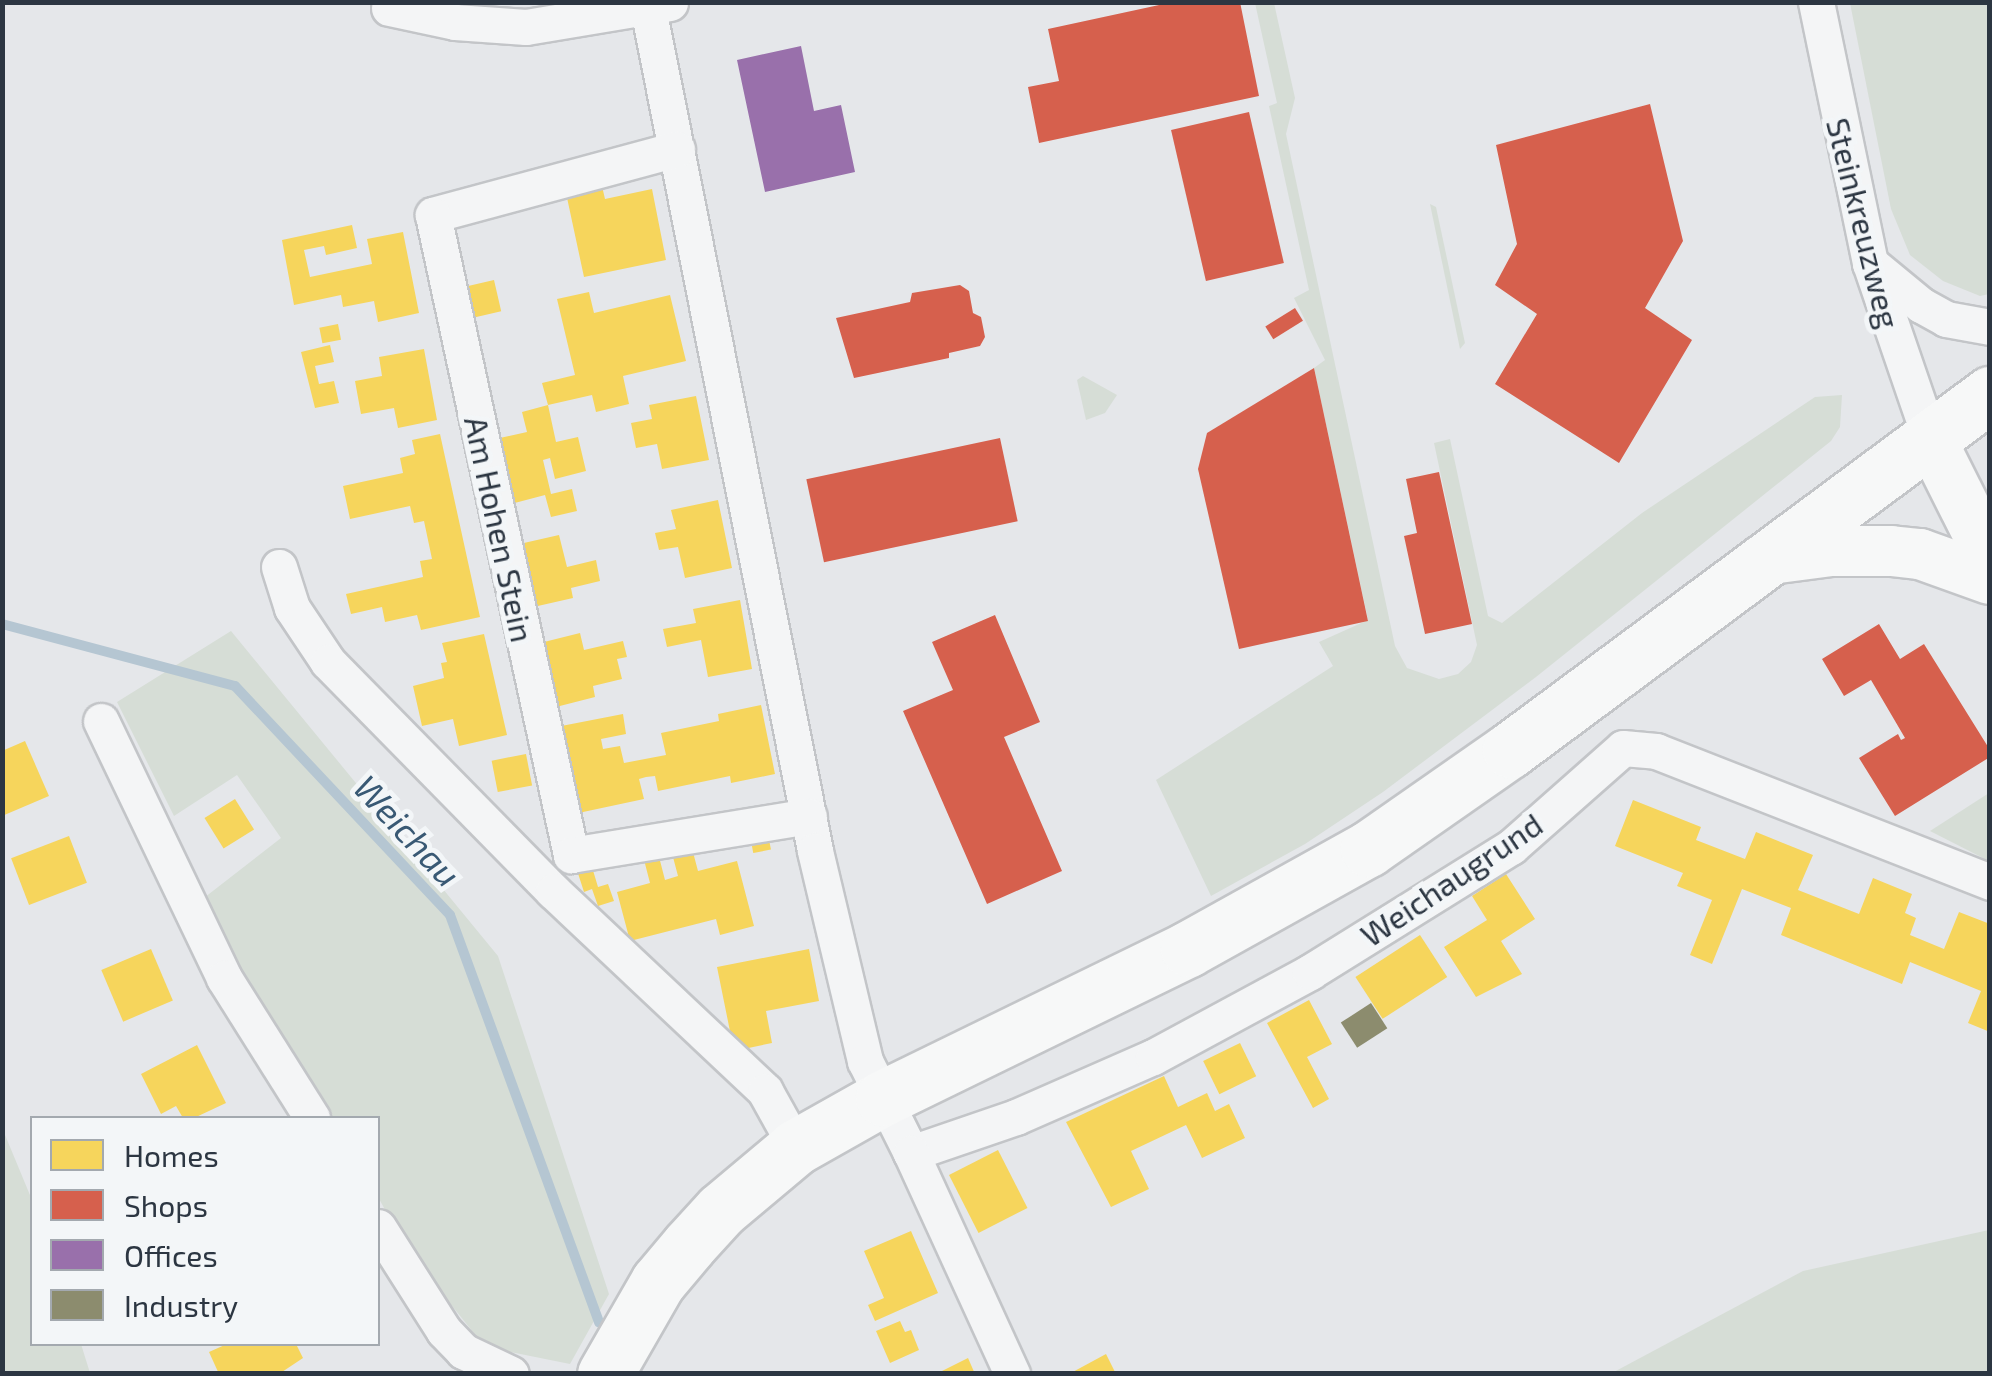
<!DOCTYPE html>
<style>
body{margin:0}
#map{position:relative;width:1992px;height:1376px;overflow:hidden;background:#e5e7ea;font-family:"Exo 2",sans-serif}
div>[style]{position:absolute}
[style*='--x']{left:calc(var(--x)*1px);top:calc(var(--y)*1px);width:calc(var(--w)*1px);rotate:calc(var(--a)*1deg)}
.green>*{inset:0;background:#d6ddd6}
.homes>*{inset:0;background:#f6d55c;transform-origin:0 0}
.shops>*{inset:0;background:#d6604d;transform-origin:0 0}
.offices>*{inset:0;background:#9970ab}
.industry>*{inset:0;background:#8c8c6e;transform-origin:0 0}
.stream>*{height:10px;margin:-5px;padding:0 5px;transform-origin:5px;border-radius:5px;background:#b5c6d2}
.roads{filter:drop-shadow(2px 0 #c3c5c8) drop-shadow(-2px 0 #c3c5c8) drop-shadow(0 2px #c3c5c8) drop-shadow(0 -2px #c3c5c8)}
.street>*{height:35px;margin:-17.5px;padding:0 17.5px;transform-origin:17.5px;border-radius:17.5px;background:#f4f5f6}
.secondary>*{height:50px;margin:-25px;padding:0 25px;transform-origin:25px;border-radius:25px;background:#f7f8f8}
.primary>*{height:55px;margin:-27.5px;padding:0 27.5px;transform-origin:27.5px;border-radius:27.5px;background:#f7f8f8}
span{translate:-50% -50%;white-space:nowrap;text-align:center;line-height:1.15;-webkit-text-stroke:10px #f3f6f8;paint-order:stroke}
.street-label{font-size:32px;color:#2c3642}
.water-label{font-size:35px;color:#395974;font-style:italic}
.frame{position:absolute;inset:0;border:5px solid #2c3642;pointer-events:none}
.legend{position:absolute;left:30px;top:1116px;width:350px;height:230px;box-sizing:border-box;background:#f3f6f8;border:2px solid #a3a9af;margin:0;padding:12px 18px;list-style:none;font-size:30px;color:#2c3642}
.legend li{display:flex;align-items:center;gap:20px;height:50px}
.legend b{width:50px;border:2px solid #a3a9af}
</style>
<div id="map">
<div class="green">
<div style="clip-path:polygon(1255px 3px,1274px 3px,1295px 98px,1286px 134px,1395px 646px,1407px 668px,1439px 679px,1458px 674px,1471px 662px,1477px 645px,1434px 443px,1450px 439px,1488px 616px,1502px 623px,1642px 513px,1815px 397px,1842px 395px,1840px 427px,1831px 441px,1536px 677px,1383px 792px,1305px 844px,1211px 896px,1156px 780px,1333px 666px,1319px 642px,1368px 620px,1314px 368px,1325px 360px,1294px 298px,1309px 290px,1269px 106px,1277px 103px)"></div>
<div style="clip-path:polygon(1850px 3px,1989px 3px,1989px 294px,1980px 296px,1943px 281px,1910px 255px,1891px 209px)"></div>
<div style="clip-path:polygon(1430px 204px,1436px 207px,1465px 343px,1460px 349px)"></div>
<div style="clip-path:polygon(1083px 376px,1117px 395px,1105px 413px,1086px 420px,1077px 380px)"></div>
<div style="clip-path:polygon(231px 631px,498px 956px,609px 1294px,570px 1364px,485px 1347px,408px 1251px,378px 1197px,378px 1118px,332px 1118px,200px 901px,281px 838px,237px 775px,174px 816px,117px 702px)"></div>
<div style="clip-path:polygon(1989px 793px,1989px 861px,1930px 831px)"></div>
<div style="clip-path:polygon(3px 1130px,32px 1200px,32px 1344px,81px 1344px,90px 1373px,3px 1373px)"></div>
<div style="clip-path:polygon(1989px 1230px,1989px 1373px,1612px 1373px,1803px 1271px)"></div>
</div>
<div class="homes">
<div style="clip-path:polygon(602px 186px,605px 199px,652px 189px,666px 260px,584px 277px,566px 193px)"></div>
<div style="clip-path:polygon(352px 225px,357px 248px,326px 255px,324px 246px,304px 250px,310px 277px,372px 264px,367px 239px,403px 232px,419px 313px,378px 322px,374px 301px,343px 307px,341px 295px,294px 305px,282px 240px)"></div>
<div style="left:494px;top:280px;width:32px;height:31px;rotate:77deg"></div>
<div style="clip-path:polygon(589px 292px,594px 313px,670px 295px,686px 361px,623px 376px,629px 404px,596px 412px,592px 395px,548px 405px,542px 383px,575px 375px,557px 299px)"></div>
<div style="left:338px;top:324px;width:16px;height:19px;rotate:79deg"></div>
<div style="clip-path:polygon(330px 345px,334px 362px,315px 366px,319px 384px,334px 381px,339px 403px,315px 408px,301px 352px)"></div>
<div style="clip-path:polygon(424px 349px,437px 420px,398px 428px,394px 408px,361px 414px,355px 381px,382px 376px,379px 357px)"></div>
<div style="clip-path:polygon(696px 396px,709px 460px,662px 469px,657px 444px,636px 448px,631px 423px,652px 419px,649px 405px)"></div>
<div style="clip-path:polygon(548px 405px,556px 442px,578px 437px,586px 471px,555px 479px,550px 458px,543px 460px,551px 494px,572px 489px,577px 511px,551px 517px,545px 495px,507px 505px,491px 440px,527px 432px,522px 412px)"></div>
<div style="clip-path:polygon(440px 434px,480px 617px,421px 630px,417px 615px,385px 622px,382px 607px,351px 614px,346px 594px,423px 577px,420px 561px,432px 559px,424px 521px,414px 523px,410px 506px,350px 519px,343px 486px,403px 473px,400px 458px,415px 454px,412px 440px)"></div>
<div style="clip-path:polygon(718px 500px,732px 568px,685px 578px,678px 547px,659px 550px,655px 533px,676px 529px,671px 510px)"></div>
<div style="clip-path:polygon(559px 535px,567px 567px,596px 560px,600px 581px,571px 588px,573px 598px,529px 608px,515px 545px)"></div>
<div style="clip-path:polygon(740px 600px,752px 669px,708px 677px,701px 640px,667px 647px,663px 629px,696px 623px,693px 609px)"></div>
<div style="clip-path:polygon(580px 633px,584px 650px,623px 641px,627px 657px,617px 659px,622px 679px,593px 686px,595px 697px,552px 708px,536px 644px)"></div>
<div style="clip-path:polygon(484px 634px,507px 735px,459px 746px,453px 719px,422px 726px,413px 686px,444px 678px,441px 663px,447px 662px,442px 643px)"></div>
<div style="clip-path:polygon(761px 705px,775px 774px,731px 783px,730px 776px,658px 791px,655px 776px,646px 777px,639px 779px,644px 799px,569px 815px,551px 728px,623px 714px,626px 734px,601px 739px,603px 749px,620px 746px,624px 763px,666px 755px,661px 733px,719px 721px,718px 714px)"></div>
<div style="clip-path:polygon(25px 741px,49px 796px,2px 816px,2px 751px)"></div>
<div style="left:526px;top:754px;width:32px;height:35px;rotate:79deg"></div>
<div style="left:235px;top:799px;width:36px;height:36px;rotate:58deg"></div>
<div style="clip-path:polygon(1633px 800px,1701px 827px,1696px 840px,1745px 859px,1756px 832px,1813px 855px,1798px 890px,1859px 914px,1873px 878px,1912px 894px,1905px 913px,1916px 918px,1910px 935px,1944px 949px,1959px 912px,1990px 924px,1990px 1032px,1968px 1023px,1981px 991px,1910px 962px,1902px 984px,1781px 935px,1791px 908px,1742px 889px,1712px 964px,1690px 955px,1712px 900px,1677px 886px,1683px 873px,1615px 846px)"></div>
<div style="left:766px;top:824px;width:26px;height:18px;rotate:79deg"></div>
<div style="left:69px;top:836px;width:50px;height:62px;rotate:69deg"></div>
<div style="clip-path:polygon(689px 837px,698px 871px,737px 861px,754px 926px,720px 935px,716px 919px,630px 941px,617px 892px,650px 883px,642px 852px,657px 849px,665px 880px,678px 876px,669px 842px)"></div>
<div style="clip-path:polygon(589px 857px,598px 887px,608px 884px,614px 901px,598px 906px,592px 889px,584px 892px,574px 861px)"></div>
<div style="clip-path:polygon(1506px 874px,1535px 919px,1501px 941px,1522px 974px,1476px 997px,1444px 947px,1487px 920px,1472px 896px)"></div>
<div style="left:1420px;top:935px;width:50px;height:77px;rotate:57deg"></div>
<div style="left:151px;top:949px;width:56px;height:54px;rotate:67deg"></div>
<div style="clip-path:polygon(809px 949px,819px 1001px,766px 1011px,772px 1043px,734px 1051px,717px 967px)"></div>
<div style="clip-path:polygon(1309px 1000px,1332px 1044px,1307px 1057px,1329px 1099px,1313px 1108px,1267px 1023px)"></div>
<div style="left:1240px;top:1043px;width:37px;height:41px;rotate:64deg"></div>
<div style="clip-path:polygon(197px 1045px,226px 1103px,194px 1118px,183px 1118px,176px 1106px,161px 1114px,141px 1074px)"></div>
<div style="clip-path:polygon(1164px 1076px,1178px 1107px,1207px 1093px,1215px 1111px,1229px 1104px,1245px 1138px,1202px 1158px,1186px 1125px,1131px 1151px,1149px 1189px,1111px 1207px,1066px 1122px)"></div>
<div style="left:998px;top:1150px;width:65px;height:55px;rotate:63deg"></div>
<div style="clip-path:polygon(911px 1231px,938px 1293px,875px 1321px,868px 1305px,884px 1298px,864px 1251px)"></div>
<div style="clip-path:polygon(900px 1321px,905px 1332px,911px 1330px,919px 1350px,890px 1363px,876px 1331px)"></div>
<div style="clip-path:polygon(227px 1344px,296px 1344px,303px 1358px,279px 1374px,219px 1374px,209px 1352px)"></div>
<div style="clip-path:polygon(1106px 1354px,1116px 1374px,1069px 1374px)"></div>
<div style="clip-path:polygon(968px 1358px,975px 1374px,936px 1374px)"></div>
</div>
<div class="shops">
<div style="clip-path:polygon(1173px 2px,1240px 2px,1259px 96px,1039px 143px,1028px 87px,1059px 81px,1048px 29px)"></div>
<div style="clip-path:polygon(1650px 104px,1683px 241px,1645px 308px,1692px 340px,1619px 463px,1495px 384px,1537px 314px,1495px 285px,1517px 244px,1496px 145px)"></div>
<div style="left:1249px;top:112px;width:155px;height:80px;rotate:77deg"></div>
<div style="clip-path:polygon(960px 285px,969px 291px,973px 313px,981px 317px,985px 337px,980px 346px,949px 353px,949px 358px,854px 378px,836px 318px,910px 302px,912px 293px)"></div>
<div style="left:1295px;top:308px;width:15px;height:35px;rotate:58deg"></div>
<div style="clip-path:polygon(1314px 368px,1368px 621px,1239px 649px,1198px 469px,1207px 433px)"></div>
<div style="left:1000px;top:438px;width:85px;height:198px;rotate:78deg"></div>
<div style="clip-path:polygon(1439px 472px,1472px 624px,1425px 634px,1404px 536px,1417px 533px,1406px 479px)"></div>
<div style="clip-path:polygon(995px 615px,1040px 722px,1004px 737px,1062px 871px,987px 904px,903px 711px,953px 690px,932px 642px)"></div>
<div style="clip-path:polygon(1879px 624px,1900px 659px,1924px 644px,1990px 750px,1990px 757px,1895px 816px,1859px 758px,1898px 734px,1901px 740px,1905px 738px,1871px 680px,1844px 696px,1822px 659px)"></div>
</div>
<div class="offices">
<div style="clip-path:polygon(801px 46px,814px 111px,841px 105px,855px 172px,765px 192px,737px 60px)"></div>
</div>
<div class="industry">
<div style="left:1371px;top:1003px;width:30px;height:36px;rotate:57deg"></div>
</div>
<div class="stream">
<div style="--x:2;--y:624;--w:241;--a:14.9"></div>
<div style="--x:235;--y:686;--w:314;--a:46.8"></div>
<div style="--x:450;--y:915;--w:434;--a:69.9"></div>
</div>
<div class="roads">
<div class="street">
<div style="--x:1816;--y:2;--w:267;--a:78.3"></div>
<div style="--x:1870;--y:263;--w:185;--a:71.1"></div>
<div style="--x:389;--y:8;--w:67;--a:12"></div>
<div style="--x:455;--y:22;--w:71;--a:4"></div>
<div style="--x:526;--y:27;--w:146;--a:-9.5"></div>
<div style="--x:648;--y:8;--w:859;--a:78.79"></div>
<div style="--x:815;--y:851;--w:216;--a:76.6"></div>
<div style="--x:865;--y:1061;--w:103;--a:63.4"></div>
<div style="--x:911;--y:1153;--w:111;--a:-18.9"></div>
<div style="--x:1016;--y:1117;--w:150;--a:-23.7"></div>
<div style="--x:1153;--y:1057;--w:179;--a:-28.4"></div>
<div style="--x:1310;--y:972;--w:237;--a:-31.9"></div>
<div style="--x:1511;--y:847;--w:149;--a:-41.5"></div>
<div style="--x:1623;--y:748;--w:33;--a:5"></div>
<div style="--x:1656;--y:751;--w:359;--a:21.4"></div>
<div style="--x:677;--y:149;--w:253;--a:164.9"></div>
<div style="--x:433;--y:215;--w:655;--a:77.83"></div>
<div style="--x:571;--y:855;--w:241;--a:-9.3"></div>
<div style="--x:1870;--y:263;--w:66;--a:39.5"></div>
<div style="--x:1921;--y:305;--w:29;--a:29"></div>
<div style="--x:1946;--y:319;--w:45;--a:10.3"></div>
<div style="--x:279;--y:567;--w:43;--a:72.4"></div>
<div style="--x:292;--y:608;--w:65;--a:56.3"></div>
<div style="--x:328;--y:662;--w:321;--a:45.5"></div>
<div style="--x:553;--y:891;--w:291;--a:43.3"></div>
<div style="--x:765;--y:1091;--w:64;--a:61"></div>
<div style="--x:101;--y:721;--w:285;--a:64.4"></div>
<div style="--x:224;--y:978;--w:165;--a:57.8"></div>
<div style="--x:911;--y:1153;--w:243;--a:65.4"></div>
<div style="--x:378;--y:1227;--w:123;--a:57.6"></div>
<div style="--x:444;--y:1331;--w:28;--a:46"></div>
<div style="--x:463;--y:1351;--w:53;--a:25.6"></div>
</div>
<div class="secondary">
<div style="--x:1930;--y:438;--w:134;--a:63.4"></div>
<div style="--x:1763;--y:560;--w:69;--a:-7.5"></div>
<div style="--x:1831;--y:551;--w:60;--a:0"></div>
<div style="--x:1891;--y:551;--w:29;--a:6"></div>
<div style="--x:1920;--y:554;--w:74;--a:19.7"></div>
</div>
<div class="primary">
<div style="--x:605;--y:1374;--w:106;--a:-60.1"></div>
<div style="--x:658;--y:1282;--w:48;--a:-50"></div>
<div style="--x:689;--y:1245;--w:47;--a:-47.6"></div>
<div style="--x:721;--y:1210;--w:98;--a:-40"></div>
<div style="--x:796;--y:1147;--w:100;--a:-29.4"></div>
<div style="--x:883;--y:1098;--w:339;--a:-26"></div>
<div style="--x:1188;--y:949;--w:206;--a:-29.1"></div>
<div style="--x:1368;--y:849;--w:173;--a:-34.9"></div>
<div style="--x:1510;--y:750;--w:598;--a:-36.56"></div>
</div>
</div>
<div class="street-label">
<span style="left:1864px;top:223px;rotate:76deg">Steinkreuzweg</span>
<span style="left:500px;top:529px;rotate:78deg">Am Hohen Stein</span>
<span style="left:1451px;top:879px;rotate:-34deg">Weichaugrund</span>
</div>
<div class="water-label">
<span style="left:408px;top:830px;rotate:47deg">Weichau</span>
</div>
<div class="frame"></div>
<ul class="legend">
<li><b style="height:28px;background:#f6d55c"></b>Homes</li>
<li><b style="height:28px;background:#d6604d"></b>Shops</li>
<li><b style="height:28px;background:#9970ab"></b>Offices</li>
<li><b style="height:28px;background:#8c8c6e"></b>Industry</li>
</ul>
</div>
